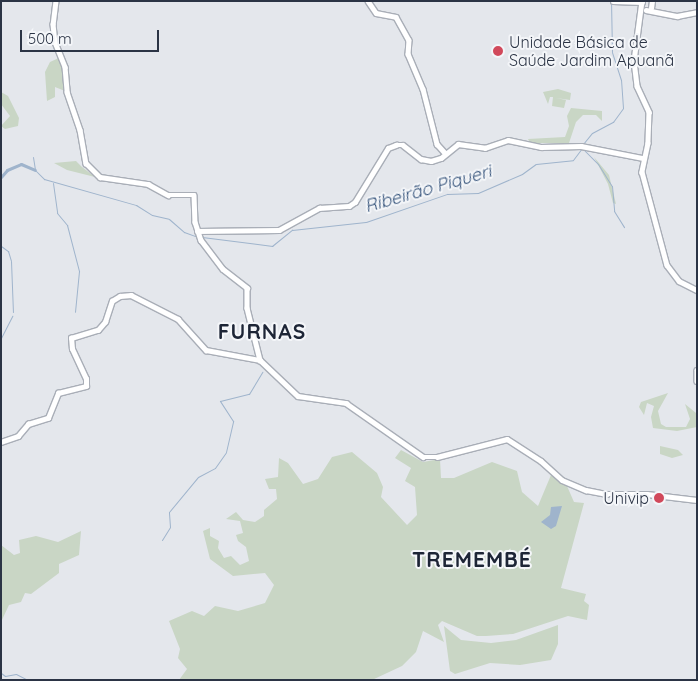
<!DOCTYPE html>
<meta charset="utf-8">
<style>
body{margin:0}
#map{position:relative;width:698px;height:681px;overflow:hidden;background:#e4e7ec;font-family:Quicksand,sans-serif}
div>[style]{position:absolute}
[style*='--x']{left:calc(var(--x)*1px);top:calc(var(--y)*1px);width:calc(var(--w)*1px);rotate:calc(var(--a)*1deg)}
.green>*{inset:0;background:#c9d6c5}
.water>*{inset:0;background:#9fb4cc}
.stream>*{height:1px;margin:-0.5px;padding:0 0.5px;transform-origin:0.5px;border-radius:0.5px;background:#9fb4cc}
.river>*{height:3px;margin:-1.5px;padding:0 1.5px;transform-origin:1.5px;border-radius:1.5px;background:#9fb4cc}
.roads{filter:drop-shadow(1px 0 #a9aeb7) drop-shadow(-1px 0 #a9aeb7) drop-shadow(0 1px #a9aeb7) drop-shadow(0 -1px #a9aeb7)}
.secondary>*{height:4.5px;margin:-2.25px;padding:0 2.25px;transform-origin:2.25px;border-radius:2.25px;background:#fff}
.dots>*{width:14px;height:14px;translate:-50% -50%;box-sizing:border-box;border:2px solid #f4f6f9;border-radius:50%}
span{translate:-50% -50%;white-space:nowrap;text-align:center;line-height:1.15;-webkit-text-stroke:4px #f4f6f9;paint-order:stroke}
.poi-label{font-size:16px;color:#2b3445}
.left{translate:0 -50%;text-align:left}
.right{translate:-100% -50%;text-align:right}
.water-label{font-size:18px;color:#34527a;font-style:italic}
.district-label{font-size:21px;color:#1d2536;font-weight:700;letter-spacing:1px}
.frame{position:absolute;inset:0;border:2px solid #2b3445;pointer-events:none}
.scale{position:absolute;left:20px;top:30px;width:139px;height:22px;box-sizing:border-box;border:2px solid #2b3445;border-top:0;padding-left:6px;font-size:15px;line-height:18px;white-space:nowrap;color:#2b3445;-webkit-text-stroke:4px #f4f6f9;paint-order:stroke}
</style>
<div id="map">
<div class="green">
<div style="clip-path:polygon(61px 57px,65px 91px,55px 87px,55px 97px,47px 101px,45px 72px,50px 62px)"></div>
<div style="clip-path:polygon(558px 89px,571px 93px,570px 100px,556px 98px,566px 100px,564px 108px,552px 106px,553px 97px,550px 97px,548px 104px,543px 92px)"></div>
<div style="clip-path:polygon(1px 92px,8px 96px,19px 118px,18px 126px,5px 129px,1px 126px,10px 116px,1px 104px)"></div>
<div style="clip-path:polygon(571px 108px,602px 111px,602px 121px,596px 115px,583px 115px,576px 122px,569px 143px,530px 143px,528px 139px,565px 137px,569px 126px,567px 116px)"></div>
<div style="clip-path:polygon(594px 157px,609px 175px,616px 204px,613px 203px,608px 184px)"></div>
<div style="clip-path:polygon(76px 161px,82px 167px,95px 177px,67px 170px,54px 163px)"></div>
<div style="clip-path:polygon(668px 393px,658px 411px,661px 424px,666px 427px,686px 427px,690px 419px,685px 404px,696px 413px,697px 427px,677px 431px,653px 428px,651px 417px,654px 406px,647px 403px,644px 415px,639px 407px,641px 402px)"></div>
<div style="clip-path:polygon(660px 446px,678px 450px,683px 455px,672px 458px,660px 454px)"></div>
<div style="clip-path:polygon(401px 450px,423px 462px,440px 459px,441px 478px,454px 478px,492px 462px,517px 471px,522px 492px,538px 506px,551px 475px,567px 486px,574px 502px,584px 503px,561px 588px,586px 594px,584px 601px,589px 605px,587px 620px,568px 616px,513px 634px,486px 636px,477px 636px,442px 621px,438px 625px,444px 642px,423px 631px,416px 652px,402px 666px,372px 680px,179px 680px,187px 669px,178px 658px,180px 649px,169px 621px,192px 611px,204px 616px,215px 606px,238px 611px,265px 603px,274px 585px,265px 573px,233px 576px,210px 559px,203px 531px,210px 528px,210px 536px,219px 541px,218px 548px,224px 558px,231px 556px,240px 565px,249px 561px,246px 547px,238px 541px,236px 535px,243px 533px,240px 521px,226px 519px,236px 512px,243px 520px,255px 522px,264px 516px,264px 510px,277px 499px,276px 489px,269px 489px,265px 479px,278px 477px,279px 458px,288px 463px,303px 484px,318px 479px,332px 457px,352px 452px,377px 473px,383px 487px,381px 497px,407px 525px,417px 515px,415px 487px,405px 481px,411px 468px,395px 458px)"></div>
<div style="clip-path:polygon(81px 531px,79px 555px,59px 564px,59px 573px,31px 594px,25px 593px,21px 602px,9px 605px,1px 622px,1px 545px,14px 555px,20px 553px,19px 540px,36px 536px,58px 542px)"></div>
<div style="clip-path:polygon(558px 625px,558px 644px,551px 660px,520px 665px,490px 663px,455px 674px,450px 671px,444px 626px,461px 640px,491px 643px,516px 640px)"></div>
</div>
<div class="water">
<div style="clip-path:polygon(562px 506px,556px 526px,551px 529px,541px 522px,550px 515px,551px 507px)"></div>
</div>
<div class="stream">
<div style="--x:583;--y:144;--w:14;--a:-51"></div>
<div style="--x:592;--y:133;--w:24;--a:-28"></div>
<div style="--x:613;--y:122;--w:17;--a:-54"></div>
<div style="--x:623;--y:108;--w:28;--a:-94"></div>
<div style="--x:621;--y:80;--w:29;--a:-108"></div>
<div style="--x:612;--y:52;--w:51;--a:-91.1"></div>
<div style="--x:583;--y:149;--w:21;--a:45"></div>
<div style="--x:598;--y:164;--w:26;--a:58"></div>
<div style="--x:612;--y:186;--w:25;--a:85"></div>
<div style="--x:614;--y:211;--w:19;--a:58"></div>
<div style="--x:33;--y:157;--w:13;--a:81"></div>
<div style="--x:35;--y:170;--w:13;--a:45"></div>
<div style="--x:44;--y:179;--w:96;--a:15.8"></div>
<div style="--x:136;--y:205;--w:19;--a:32"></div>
<div style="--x:152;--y:215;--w:17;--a:13"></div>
<div style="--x:169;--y:219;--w:20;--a:41"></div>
<div style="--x:184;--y:232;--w:15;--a:20"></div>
<div style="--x:53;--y:183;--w:30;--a:82"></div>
<div style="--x:57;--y:213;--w:16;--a:50"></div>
<div style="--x:67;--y:225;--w:48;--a:75.4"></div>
<div style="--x:79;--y:271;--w:41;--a:95.6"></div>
<div style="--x:202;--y:237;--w:71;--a:7.3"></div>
<div style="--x:272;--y:246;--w:26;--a:-39"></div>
<div style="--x:292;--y:230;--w:74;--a:-6.2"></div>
<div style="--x:366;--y:222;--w:86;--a:-19.1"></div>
<div style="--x:447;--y:194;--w:31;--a:-2"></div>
<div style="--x:478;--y:193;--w:48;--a:-23.4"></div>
<div style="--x:522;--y:174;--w:17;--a:-36"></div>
<div style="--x:536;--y:164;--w:37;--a:-6"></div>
<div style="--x:573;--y:160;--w:15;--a:-53"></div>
<div style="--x:1;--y:246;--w:9;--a:36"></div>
<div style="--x:8;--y:251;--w:10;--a:73"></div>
<div style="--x:11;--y:261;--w:51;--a:87.8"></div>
<div style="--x:1;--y:338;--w:25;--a:-63"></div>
<div style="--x:162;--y:540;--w:15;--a:-58"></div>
<div style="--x:170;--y:527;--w:15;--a:-94"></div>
<div style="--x:169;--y:512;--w:45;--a:-50.4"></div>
<div style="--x:198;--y:477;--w:19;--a:-28"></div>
<div style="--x:215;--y:468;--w:19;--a:-55"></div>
<div style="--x:226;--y:452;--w:32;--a:-77"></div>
<div style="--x:233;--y:421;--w:24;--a:-123"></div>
<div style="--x:220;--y:401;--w:30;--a:-14"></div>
<div style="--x:249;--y:394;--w:26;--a:-59"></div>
<div style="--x:1;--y:673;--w:5;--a:37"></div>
<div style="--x:5;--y:676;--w:11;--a:-10"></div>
<div style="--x:16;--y:674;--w:13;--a:27"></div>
</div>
<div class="river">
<div style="--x:1;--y:177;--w:9;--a:-49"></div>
<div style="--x:7;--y:170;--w:15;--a:-23"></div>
<div style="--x:21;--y:164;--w:15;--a:23"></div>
</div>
<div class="roads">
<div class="secondary">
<div style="--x:56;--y:1;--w:23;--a:97"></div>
<div style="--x:53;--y:24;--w:18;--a:84"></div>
<div style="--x:55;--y:42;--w:27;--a:68"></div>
<div style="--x:65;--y:67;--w:25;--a:85"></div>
<div style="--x:67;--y:92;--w:40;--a:71.1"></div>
<div style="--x:80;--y:130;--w:34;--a:80"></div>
<div style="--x:86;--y:163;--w:20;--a:45"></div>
<div style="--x:100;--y:177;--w:49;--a:8.3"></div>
<div style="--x:148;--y:184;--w:23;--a:29"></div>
<div style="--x:168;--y:195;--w:26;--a:0"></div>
<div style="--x:194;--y:195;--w:27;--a:88"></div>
<div style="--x:195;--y:222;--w:19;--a:72"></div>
<div style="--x:201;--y:240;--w:36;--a:53"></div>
<div style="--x:223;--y:269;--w:31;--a:38"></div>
<div style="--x:247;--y:288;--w:20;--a:90"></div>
<div style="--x:247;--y:308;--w:54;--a:76"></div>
<div style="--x:368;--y:1;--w:14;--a:56"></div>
<div style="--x:376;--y:13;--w:20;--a:11"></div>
<div style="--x:396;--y:17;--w:26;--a:61"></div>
<div style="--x:409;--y:40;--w:14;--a:94"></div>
<div style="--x:408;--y:54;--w:38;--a:67"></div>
<div style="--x:423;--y:89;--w:57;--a:75.7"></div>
<div style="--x:437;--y:144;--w:12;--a:48"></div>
<div style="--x:613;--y:1;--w:29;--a:2"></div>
<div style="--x:642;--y:1;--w:61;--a:97.6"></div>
<div style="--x:634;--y:61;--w:25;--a:83"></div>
<div style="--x:637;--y:86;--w:29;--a:65"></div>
<div style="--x:649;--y:112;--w:31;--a:92"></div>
<div style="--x:648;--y:143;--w:30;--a:102"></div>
<div style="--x:642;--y:172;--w:96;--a:75"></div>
<div style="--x:667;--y:265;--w:20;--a:53"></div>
<div style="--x:679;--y:281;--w:20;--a:27"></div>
<div style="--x:651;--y:8;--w:7;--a:-82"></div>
<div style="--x:646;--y:10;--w:32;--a:11"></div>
<div style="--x:677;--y:16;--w:20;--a:-11"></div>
<div style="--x:197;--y:231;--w:82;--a:-0.7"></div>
<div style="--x:279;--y:230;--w:46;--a:-28.8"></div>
<div style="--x:319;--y:208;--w:30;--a:-4"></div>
<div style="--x:349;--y:206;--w:7;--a:-34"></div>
<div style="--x:355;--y:202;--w:63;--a:-58.6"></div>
<div style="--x:388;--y:148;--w:9;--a:-21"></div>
<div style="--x:396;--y:145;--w:7;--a:0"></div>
<div style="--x:403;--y:145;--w:23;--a:38"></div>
<div style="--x:421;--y:159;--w:10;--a:11"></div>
<div style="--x:431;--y:161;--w:10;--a:-17"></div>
<div style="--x:441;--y:158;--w:22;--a:-39"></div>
<div style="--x:458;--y:144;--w:27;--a:8"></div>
<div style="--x:485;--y:148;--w:24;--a:-19"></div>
<div style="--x:508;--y:140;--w:34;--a:12"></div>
<div style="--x:541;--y:147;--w:40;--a:-1.4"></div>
<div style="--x:581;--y:146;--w:63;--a:11"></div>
<div style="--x:697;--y:370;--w:11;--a:90"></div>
<div style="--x:1;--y:442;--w:18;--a:-19"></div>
<div style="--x:18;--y:436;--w:16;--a:-50"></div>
<div style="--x:28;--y:424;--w:21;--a:-17"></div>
<div style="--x:48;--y:418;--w:27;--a:-68"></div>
<div style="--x:58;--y:393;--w:29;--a:-14"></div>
<div style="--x:86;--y:386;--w:7;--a:-90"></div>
<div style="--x:86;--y:379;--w:33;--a:-115"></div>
<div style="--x:72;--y:349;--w:11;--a:-95"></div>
<div style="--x:71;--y:338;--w:28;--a:-17"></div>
<div style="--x:98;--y:330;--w:11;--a:-49"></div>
<div style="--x:105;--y:322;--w:22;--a:-72"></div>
<div style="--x:112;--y:301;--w:9;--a:-32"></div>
<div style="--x:120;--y:296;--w:11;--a:-5"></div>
<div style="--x:131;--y:295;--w:53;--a:27.1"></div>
<div style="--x:178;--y:319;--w:42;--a:47.9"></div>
<div style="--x:206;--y:350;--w:55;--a:10.5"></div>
<div style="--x:260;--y:360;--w:52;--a:43.5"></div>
<div style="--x:298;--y:396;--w:49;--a:8.3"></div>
<div style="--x:346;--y:403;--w:94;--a:35"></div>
<div style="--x:423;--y:457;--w:14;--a:0"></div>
<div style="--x:437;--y:457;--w:72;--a:-14.4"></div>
<div style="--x:507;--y:439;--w:40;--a:32.9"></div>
<div style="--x:541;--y:461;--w:28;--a:42"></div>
<div style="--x:562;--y:480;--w:26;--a:23"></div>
<div style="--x:586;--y:490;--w:21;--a:11"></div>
<div style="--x:607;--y:494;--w:40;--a:0"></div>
<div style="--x:647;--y:494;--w:50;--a:6.8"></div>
</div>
</div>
<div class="dots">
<div style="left:498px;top:51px;background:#d1495b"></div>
<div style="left:659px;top:498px;background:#d1495b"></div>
</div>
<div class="poi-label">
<span class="left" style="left:509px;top:51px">Unidade Básica de<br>Saúde Jardim Apuanã</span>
<span class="right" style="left:649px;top:498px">Univip</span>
</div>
<div class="water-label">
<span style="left:428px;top:189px;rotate:-16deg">Ribeirão Piqueri</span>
</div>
<div class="district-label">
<span style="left:262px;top:331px">FURNAS</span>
<span style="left:472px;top:559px">TREMEMBÉ</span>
</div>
<div class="frame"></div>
<div class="scale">500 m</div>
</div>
